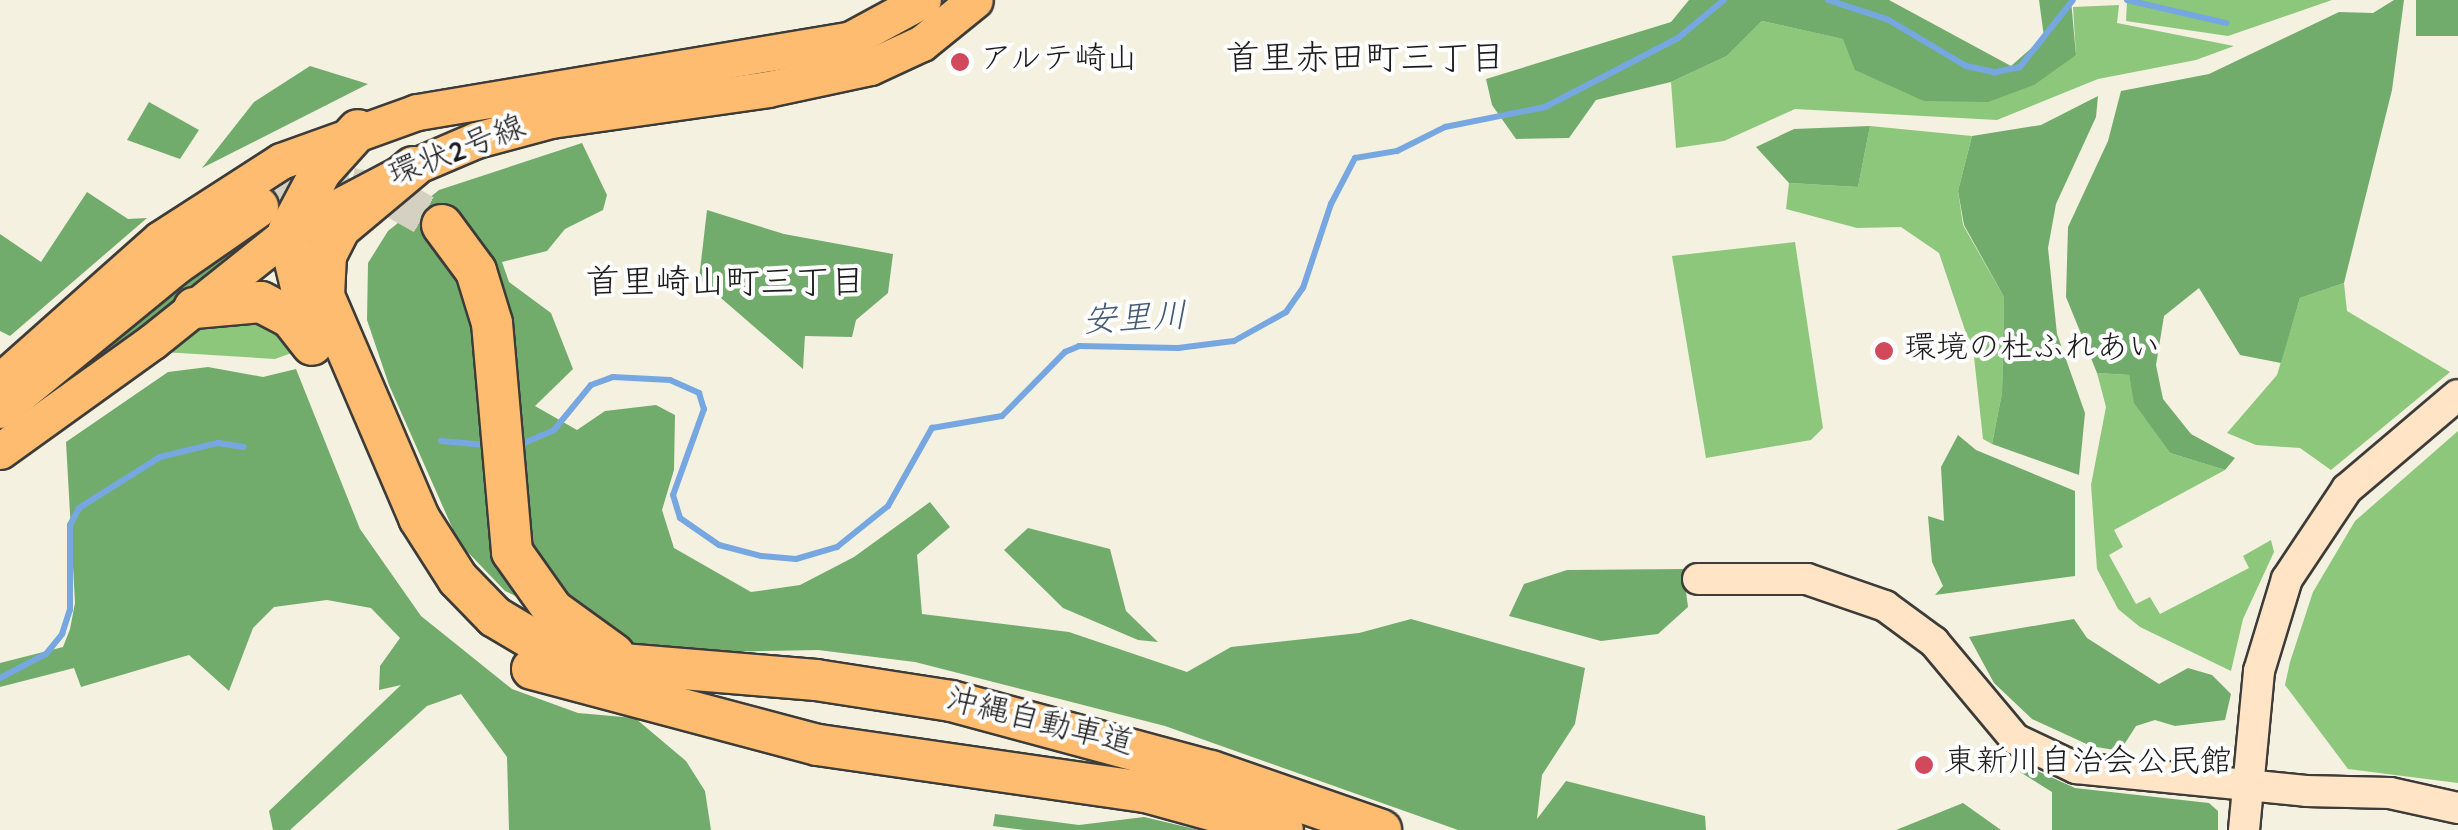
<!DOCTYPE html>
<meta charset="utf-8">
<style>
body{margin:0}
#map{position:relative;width:2458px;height:830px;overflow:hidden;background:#f5f1e0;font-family:"Gochi Hand","Klee One",sans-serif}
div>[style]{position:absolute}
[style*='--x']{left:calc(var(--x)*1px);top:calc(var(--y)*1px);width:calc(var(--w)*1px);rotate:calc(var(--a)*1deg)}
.green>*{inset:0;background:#8cc77c}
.forest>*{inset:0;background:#71ac6c;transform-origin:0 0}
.stream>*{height:6px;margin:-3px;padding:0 3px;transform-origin:3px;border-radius:3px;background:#77a7e1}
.highway-tunnel>*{height:40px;margin-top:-20px;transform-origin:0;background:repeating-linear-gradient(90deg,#d4d1c3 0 40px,transparent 0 60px)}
.roads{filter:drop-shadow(2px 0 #3d3c39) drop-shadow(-2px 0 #3d3c39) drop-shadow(0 2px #3d3c39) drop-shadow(0 -2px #3d3c39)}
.secondary>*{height:30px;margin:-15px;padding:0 15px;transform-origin:15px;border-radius:15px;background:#ffe4c6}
.primary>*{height:35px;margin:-17.5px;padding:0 17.5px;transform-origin:17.5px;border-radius:17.5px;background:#febc70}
.highway>*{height:40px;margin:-20px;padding:0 20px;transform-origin:20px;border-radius:20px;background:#febc70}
.dots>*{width:28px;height:28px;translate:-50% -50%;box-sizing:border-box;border:5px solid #fff;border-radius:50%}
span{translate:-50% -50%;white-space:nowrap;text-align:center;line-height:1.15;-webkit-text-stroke:8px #fff;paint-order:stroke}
.poi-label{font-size:32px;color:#1c1c1c}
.left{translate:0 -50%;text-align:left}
.street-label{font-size:32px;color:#1c1c1c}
.neighbourhood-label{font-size:35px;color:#1c1c1c}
.water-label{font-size:35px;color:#455b75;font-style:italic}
</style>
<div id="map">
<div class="green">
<div style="clip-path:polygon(2127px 0,2332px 0,2228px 36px,2126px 21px)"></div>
<div style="clip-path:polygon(2119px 5px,2117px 23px,2234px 46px,2196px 60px,2098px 79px,1997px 120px,1795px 109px,1724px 141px,1676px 148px,1671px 82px,1727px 56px,1762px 21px,1844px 39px,1924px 101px,2076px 55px,2073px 7px)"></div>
<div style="clip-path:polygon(1870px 126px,1972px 136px,1958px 191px,1963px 225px,2004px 297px,2002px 393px,1992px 444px,1983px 439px,1974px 357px,1939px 253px,1901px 227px,1857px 228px,1786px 209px,1789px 183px,1858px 187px)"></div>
<div style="clip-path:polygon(1795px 242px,1823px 428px,1811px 440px,1706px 458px,1672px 256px)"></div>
<div style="clip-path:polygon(2344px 283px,2347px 311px,2450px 372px,2331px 470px,2300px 448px,2256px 445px,2227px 433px,2277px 375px,2300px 298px)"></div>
<div style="clip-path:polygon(269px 321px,297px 351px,275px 359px,163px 352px,202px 326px)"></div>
<div style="clip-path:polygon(2097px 373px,2129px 375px,2135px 403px,2170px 453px,2225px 470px,2114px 530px,2123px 547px,2109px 555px,2136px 604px,2150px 597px,2160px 614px,2249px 568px,2243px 556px,2271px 540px,2274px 552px,2243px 619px,2231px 671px,2140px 627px,2118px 609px,2097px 569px,2091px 485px,2106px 407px)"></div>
<div style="clip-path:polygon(2458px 431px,2458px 783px,2348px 769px,2285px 685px,2290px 662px,2313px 592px,2355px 521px)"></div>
</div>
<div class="forest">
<div style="clip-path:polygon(1689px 0,1889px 0,2011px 66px,2044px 37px,2039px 0,2071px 0,2076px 55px,2034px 85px,1988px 102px,1924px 101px,1855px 70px,1843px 39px,1762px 21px,1727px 56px,1671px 82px,1596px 100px,1569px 138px,1516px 139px,1492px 105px,1486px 79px,1671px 22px)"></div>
<div style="clip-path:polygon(2394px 0,2404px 0,2392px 90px,2344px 283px,2300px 298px,2281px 363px,2240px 355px,2199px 288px,2164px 316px,2156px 365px,2163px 399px,2191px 434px,2235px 458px,2225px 470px,2170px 453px,2134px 403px,2129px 375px,2097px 373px,2066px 297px,2068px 227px,2108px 141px,2121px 91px,2209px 74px,2339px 12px,2373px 13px)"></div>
<div style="left:2416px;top:0;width:42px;height:36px"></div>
<div style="clip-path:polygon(310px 66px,368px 84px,202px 168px,254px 102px)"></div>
<div style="clip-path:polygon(2098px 96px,2096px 117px,2056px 204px,2048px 248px,2057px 334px,2085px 413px,2079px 475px,1992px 444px,2002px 393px,2004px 297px,1964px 225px,1958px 191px,1972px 136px,2041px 125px)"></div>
<div style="clip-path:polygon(149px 102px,199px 130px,180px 159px,127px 140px)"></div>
<div style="clip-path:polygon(1870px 126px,1858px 187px,1789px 183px,1756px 147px,1794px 129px)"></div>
<div style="clip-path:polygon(582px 143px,607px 195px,603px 210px,565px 229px,547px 251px,502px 262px,509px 282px,551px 313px,573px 369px,535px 406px,577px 430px,605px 411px,656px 405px,675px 415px,674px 470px,662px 510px,674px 548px,751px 592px,800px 585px,854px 557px,930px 502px,950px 527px,917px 555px,922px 614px,1069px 632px,1187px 672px,1231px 647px,1359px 633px,1411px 619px,1585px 668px,1575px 724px,1542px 775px,1537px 819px,1566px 781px,1705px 816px,1706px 830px,1458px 830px,1165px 726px,915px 662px,818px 650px,668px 653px,609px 639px,505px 591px,459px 543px,389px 385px,367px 320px,368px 263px,388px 231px,439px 190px)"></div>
<div style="clip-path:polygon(87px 192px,128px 219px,147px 218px,10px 336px,0 331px,0 234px,41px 262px)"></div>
<div style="clip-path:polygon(707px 210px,784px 234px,893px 254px,888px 293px,856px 320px,852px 337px,805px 336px,803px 369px,699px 279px)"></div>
<div style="clip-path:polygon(241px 229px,252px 246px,77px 380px,66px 368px)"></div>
<div style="clip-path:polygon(208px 367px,263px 377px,296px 369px,360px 529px,421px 616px,512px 689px,578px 713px,635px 718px,686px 761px,705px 791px,711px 830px,509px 830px,507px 757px,461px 694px,427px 706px,290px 830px,273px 830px,269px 811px,401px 685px,379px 690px,380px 666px,400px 638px,371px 608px,327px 600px,274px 607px,253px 628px,229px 691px,189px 655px,81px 687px,74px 668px,0 687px,0 663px,63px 647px,70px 629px,75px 603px,66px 442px,168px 372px)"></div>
<div style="clip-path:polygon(1958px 435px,1976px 450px,2075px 491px,2075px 576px,1935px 595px,1943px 586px,1932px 562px,1928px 516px,1944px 521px,1941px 467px)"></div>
<div style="clip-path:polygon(1028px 528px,1110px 549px,1126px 611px,1158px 642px,1138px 640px,1063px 608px,1004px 550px)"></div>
<div style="clip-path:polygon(1683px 569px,1688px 607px,1658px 634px,1601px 641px,1509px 616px,1524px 584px,1567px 570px)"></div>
<div style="clip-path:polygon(2074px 619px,2087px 638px,2159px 684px,2188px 668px,2212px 675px,2231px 694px,2225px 720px,2175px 726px,2155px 720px,2136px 726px,2120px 751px,2091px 746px,2032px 719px,1994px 683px,1969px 637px)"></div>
<div style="clip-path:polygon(2020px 763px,2075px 788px,2209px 803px,2218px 811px,2218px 830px,2052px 830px,2052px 792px,2020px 772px)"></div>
<div style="clip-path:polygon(1963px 803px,2001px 830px,1896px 830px)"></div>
<div style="clip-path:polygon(995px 814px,1079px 825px,1144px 817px,1199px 830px,1025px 830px,993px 826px)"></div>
</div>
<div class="stream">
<div style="--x:1828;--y:0;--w:62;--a:17.9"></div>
<div style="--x:1887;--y:19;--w:92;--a:30.7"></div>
<div style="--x:1966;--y:66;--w:30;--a:12"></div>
<div style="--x:1995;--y:72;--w:25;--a:-11"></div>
<div style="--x:2020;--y:67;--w:85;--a:-51.7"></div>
<div style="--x:2127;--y:0;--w:102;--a:13.1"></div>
<div style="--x:441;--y:441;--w:45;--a:5.1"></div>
<div style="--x:519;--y:445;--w:38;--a:-23"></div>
<div style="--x:554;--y:430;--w:58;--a:-50.6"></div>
<div style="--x:591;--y:385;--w:23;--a:-20"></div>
<div style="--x:613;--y:377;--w:57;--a:3"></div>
<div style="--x:670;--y:380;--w:32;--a:24"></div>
<div style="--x:699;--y:393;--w:17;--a:73"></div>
<div style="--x:704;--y:409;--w:91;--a:109.8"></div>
<div style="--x:673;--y:495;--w:24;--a:73"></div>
<div style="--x:680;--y:518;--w:47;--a:34.7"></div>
<div style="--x:719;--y:545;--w:43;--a:14.7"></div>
<div style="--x:761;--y:556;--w:35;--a:5"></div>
<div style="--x:796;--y:559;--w:43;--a:-16.3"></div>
<div style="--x:837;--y:547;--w:65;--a:-38.8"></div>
<div style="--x:888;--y:506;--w:90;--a:-60.6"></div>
<div style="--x:932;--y:428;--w:71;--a:-9.7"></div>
<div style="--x:1002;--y:416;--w:90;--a:-45.5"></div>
<div style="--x:1065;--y:352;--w:15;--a:-23"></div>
<div style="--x:1079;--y:346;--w:99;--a:1.2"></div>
<div style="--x:1178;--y:348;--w:56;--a:-7.1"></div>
<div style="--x:1234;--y:341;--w:60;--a:-29.1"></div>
<div style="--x:1286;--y:312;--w:29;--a:-55"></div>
<div style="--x:1303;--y:288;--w:89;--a:-71.6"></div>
<div style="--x:1331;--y:204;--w:52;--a:-62.4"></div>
<div style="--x:1355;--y:158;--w:43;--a:-9.5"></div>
<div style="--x:1397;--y:151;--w:54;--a:-26.6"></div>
<div style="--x:1445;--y:127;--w:102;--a:-11.3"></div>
<div style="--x:1545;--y:107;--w:150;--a:-27.4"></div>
<div style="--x:1678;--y:38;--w:60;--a:-39.6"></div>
<div style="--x:0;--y:678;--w:52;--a:-27.6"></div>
<div style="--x:46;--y:654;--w:26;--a:-51"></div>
<div style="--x:62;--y:634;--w:25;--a:-72"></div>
<div style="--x:70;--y:610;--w:85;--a:-90"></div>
<div style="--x:70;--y:525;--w:19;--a:-62"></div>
<div style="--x:79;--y:508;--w:96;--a:-32.2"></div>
<div style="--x:160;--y:457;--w:60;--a:-13.6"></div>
<div style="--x:218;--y:443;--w:26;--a:9"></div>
</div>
<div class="highway-tunnel">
<div style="--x:258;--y:207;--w:95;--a:-11.5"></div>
<div style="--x:351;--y:188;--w:39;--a:10"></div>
<div style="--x:389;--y:195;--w:61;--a:29.5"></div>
</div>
<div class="roads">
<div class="secondary">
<div style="--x:1698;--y:579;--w:109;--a:0"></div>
<div style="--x:1807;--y:579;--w:83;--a:19.1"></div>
<div style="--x:1885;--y:606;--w:61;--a:36.3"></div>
<div style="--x:1934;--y:642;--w:126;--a:50.1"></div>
<div style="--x:2015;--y:739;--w:68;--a:25.4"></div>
<div style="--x:2076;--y:768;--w:231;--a:5.7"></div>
<div style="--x:2306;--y:791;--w:84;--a:1.4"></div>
<div style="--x:2390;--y:793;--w:70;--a:12.4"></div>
<div style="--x:2244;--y:830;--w:160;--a:-84.6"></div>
<div style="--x:2259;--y:671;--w:96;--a:-73.1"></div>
<div style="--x:2287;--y:579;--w:108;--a:-56.3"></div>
<div style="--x:2347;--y:489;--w:145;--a:-40.3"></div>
</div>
<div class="primary">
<div style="--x:0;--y:381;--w:214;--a:-41.6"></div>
<div style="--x:160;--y:239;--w:144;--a:-32.8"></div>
<div style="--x:281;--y:161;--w:145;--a:-19.8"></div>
<div style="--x:417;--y:112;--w:438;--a:-9.5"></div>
<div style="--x:849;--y:40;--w:84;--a:-28.4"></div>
<div style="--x:0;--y:451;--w:188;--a:-35.7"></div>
<div style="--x:153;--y:341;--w:173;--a:-38.7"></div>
<div style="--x:288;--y:233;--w:141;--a:-27.8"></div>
<div style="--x:413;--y:167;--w:69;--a:-23.2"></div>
<div style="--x:476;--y:140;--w:78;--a:-14.9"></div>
<div style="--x:551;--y:120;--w:219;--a:-8.1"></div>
<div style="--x:768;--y:89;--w:104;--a:-12.2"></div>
<div style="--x:870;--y:67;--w:57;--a:-24.8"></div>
<div style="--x:922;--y:43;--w:68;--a:-39.1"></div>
</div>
<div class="highway">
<div style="--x:413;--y:167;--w:95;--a:140.1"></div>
<div style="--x:340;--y:228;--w:30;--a:117"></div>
<div style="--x:326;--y:255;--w:41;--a:92.8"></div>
<div style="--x:324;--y:296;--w:241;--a:66.8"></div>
<div style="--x:419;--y:518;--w:72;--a:57.4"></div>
<div style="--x:458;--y:579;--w:53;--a:45.8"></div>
<div style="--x:495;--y:617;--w:55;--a:30.8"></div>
<div style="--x:542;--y:645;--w:59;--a:16.9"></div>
<div style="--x:598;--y:662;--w:219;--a:4.7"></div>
<div style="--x:816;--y:680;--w:137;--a:8.8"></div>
<div style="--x:951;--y:701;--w:269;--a:15.1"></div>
<div style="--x:1211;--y:771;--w:180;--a:19.1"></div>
<div style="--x:442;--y:225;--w:57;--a:53.5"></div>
<div style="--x:476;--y:271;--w:54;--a:72.9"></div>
<div style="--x:492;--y:323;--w:230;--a:85"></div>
<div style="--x:512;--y:552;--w:71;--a:54.7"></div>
<div style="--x:553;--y:610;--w:75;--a:35.8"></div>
<div style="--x:194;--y:308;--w:67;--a:-5.1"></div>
<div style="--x:261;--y:302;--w:34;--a:28"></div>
<div style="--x:291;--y:318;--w:34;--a:52"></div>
<div style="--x:311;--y:328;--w:98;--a:-103.6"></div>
<div style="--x:288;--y:233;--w:70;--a:-62"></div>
<div style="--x:321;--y:171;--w:55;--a:-47.9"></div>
<div style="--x:0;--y:408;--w:227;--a:-39.3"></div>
<div style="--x:176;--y:264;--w:100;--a:-34.8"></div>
<div style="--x:532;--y:669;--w:296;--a:14.9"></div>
<div style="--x:818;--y:745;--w:331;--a:8.2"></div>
<div style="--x:1146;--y:792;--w:142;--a:15.5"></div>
</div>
</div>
<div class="dots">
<div style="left:960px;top:62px;background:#d1495b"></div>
<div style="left:1884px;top:351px;background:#d1495b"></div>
<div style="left:1924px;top:765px;background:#d1495b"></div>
</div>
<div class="poi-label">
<span class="left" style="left:980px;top:62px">アルテ崎山</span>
<span class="left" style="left:1904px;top:351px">環境の杜ふれあい</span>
<span class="left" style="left:1944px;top:765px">東新川自治会公民館</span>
</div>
<div class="street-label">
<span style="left:458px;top:154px;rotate:-21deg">環状2号線</span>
<span style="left:1039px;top:725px;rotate:14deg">沖縄自動車道</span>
</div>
<div class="neighbourhood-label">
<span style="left:1365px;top:63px">首里赤田町三丁目</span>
<span style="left:725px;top:287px">首里崎山町三丁目</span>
</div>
<div class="water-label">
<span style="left:1135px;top:323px;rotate:-3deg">安里川</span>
</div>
</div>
